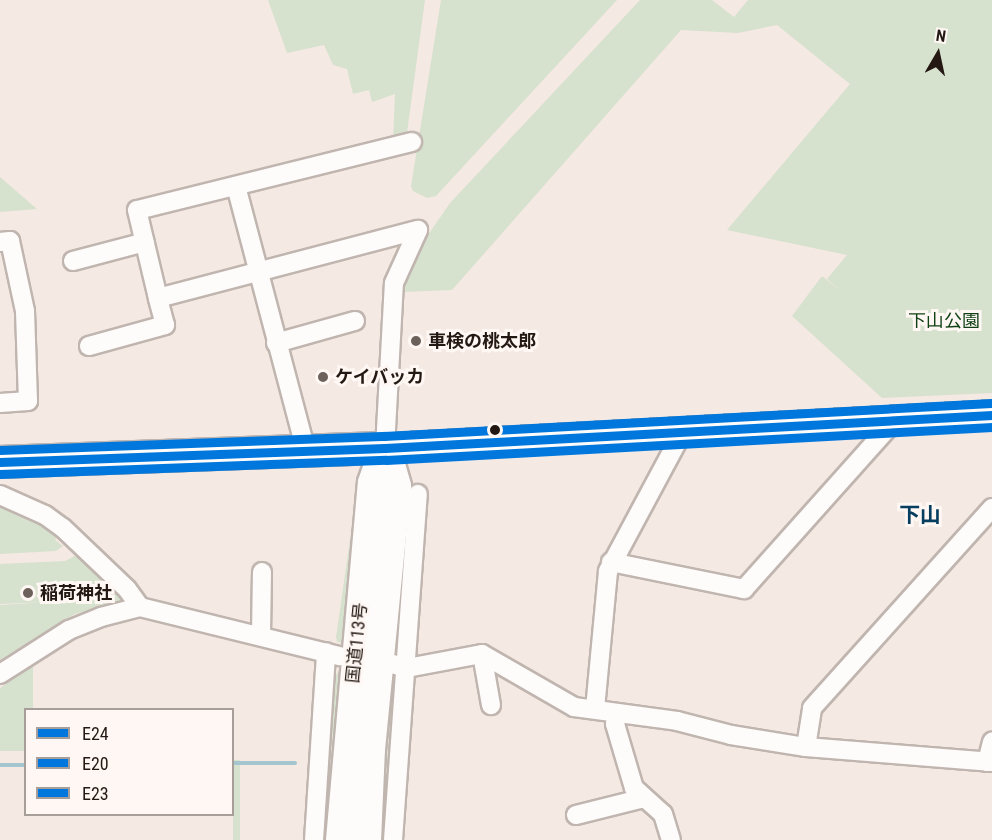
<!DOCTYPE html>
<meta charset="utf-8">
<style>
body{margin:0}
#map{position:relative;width:992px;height:840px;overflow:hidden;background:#f5e9e3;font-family:"Roboto Condensed","Noto Sans JP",sans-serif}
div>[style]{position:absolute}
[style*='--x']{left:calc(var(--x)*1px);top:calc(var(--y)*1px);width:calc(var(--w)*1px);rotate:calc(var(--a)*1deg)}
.green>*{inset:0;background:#d6e1ce;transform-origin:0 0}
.stream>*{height:4.5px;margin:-2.25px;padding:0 2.25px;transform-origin:2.25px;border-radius:2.25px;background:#a5c5cf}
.roads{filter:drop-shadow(2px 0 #c0b5af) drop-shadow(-2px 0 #c0b5af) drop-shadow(0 2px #c0b5af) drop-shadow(0 -2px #c0b5af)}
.minor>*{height:18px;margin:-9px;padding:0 9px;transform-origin:9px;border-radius:9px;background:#fefcfb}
.primary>*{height:28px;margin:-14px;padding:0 14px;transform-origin:14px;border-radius:14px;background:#fefcfb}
.trunk>*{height:30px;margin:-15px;padding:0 15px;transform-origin:15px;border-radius:15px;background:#fefcfb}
.bus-1>*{height:9px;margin:-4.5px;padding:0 4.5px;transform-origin:4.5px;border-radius:4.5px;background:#07d}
.bus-2>*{height:9px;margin:-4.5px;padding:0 4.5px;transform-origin:4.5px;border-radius:4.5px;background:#07d}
.bus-3>*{height:9px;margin:-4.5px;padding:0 4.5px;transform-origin:4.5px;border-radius:4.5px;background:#07d}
.dots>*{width:16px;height:16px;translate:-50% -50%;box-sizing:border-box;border:3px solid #fef7f3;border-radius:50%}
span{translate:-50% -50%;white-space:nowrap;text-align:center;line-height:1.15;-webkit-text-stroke:6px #fef7f3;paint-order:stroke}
.park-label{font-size:18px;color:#104115}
.poi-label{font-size:18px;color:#241812;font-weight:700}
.left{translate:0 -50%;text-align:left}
.street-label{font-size:18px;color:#241812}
.quarter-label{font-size:21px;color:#063e60;font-weight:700}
.legend{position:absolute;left:24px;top:708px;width:210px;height:108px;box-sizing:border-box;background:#fef7f3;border:2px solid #a79e99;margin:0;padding:8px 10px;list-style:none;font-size:18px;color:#241812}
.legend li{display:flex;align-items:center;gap:12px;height:30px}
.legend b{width:30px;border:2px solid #a79e99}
.north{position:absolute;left:908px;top:24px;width:60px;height:60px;-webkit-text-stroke:4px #fef7f3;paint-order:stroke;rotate:9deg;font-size:16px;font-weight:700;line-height:24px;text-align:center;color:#241812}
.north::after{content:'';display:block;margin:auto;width:21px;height:27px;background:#241812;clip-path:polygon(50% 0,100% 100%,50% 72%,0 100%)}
</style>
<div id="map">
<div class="green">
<div style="clip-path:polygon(268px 0,425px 0,406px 140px,393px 142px,395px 94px,372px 102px,369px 90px,353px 94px,347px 69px,333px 65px,324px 45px,287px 53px)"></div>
<div style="clip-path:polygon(441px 0,617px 0,436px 196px,427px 198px,413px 191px,411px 186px)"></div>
<div style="clip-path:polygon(640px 0,712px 0,734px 17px,748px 0,992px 0,992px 393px,882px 398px,792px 316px,822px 276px,842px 292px,827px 279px,847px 255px,727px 230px,850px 84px,777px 25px,738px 33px,681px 30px,452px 290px,400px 292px,419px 248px,450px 203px)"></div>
<div style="clip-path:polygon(0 177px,37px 209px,0 212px)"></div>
<div style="clip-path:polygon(0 495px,63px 528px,55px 540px,63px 546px,56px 551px,0 554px)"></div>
<div style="clip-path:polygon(355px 505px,343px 643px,337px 642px,336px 637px)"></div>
<div style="clip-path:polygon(83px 552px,125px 601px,75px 614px,0 660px,0 605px,48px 602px,0 604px,0 564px,65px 561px)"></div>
<div style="clip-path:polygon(33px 665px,33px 709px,26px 710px,25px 751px,0 751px,0 688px)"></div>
<div style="clip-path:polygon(339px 669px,342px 669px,333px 840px,325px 840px,332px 684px)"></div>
<div style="clip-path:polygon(389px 675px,397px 677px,386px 840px,380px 840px)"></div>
<div style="left:233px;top:760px;width:7px;height:80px"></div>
</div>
<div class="stream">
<div style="--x:232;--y:763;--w:63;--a:0"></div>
<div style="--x:0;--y:765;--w:26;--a:0"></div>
</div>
<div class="roads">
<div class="minor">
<div style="--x:412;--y:142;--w:283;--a:166.1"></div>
<div style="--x:137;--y:210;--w:90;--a:76.6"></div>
<div style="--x:158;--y:298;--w:269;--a:-14.7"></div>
<div style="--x:236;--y:186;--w:274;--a:75.2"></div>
<div style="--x:0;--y:242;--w:10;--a:-6"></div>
<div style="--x:10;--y:241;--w:72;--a:77.9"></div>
<div style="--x:25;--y:311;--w:90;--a:88.1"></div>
<div style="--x:28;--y:401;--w:28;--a:176"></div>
<div style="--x:73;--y:261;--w:74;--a:-14.8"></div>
<div style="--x:276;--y:343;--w:82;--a:-15.6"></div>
<div style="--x:89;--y:346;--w:79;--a:-15.4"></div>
<div style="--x:165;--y:325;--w:28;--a:-105"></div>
<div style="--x:385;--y:448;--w:165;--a:-86.9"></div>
<div style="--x:394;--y:283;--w:58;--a:-65.6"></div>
<div style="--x:0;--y:495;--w:49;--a:24"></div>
<div style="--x:45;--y:515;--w:22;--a:36"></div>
<div style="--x:63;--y:528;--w:88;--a:43.6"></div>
<div style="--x:127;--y:589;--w:22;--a:54"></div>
<div style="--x:611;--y:562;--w:136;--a:11.5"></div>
<div style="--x:744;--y:589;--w:228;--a:-48.2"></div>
<div style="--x:261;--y:635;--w:63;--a:-89.1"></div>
<div style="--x:482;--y:654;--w:52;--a:80"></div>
<div style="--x:389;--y:663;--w:19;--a:16"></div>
<div style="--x:407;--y:668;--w:76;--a:-10.6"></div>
<div style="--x:482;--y:654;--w:106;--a:29.9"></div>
<div style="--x:574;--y:707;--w:104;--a:7.7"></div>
<div style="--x:677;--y:721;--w:56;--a:14.5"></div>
<div style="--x:731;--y:735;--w:76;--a:9.1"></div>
<div style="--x:806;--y:747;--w:187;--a:4.6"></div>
<div style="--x:0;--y:674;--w:82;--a:-32.5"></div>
<div style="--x:69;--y:630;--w:35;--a:-22"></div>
<div style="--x:101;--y:617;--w:40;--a:-14.4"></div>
<div style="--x:140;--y:607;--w:206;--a:13.8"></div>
<div style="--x:595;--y:709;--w:139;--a:-84.6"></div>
<div style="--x:608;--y:571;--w:159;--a:-61.8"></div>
<div style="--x:617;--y:714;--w:10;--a:101"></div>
<div style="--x:615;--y:724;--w:67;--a:73.5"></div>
<div style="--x:634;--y:788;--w:39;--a:42"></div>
<div style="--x:663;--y:814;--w:27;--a:73"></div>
<div style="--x:806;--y:747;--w:39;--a:-81"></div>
<div style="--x:812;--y:708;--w:269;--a:-48"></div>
<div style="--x:987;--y:762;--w:21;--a:-76"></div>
<div style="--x:576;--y:815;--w:70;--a:-14"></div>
<div style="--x:314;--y:840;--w:188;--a:-86.3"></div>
<div style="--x:393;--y:840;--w:347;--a:-85.9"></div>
</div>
<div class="primary">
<div style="--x:385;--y:448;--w:608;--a:-3.11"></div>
</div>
<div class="trunk">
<div style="--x:0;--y:462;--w:385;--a:-2.1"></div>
<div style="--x:341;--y:840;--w:358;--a:-84.9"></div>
<div style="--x:373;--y:483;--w:37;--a:-71"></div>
<div style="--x:366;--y:840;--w:91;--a:-87.5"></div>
<div style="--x:370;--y:749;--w:264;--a:-84.4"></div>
<div style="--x:396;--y:486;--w:40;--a:-106"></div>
</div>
</div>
<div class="bus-1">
<div style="--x:0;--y:462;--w:385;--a:-2.1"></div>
<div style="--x:385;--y:448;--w:608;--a:-3.11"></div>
</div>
<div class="bus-2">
<div style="--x:0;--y:474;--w:386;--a:-2.1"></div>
<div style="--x:386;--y:460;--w:607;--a:-3.12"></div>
</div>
<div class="bus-3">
<div style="--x:0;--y:450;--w:384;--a:-2.1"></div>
<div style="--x:384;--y:436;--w:608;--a:-3.11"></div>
</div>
<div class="dots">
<div style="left:416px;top:341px;background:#6d615b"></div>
<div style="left:323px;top:377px;background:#6d615b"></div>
<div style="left:495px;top:430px;background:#241812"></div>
<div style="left:28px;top:593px;background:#6d615b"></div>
</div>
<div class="park-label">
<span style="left:944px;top:321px">下山公園</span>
</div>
<div class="poi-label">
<span class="left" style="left:428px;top:341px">車検の桃太郎</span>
<span class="left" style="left:335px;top:377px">ケイバッカ</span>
<span class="left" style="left:40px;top:593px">稲荷神社</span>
</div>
<div class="street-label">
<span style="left:357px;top:643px;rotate:-84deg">国道113号</span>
</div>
<div class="quarter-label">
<span style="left:920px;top:515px">下山</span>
</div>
<ul class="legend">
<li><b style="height:8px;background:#07d"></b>E24</li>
<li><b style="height:8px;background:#07d"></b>E20</li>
<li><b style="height:8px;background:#07d"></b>E23</li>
</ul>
<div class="north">N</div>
</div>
